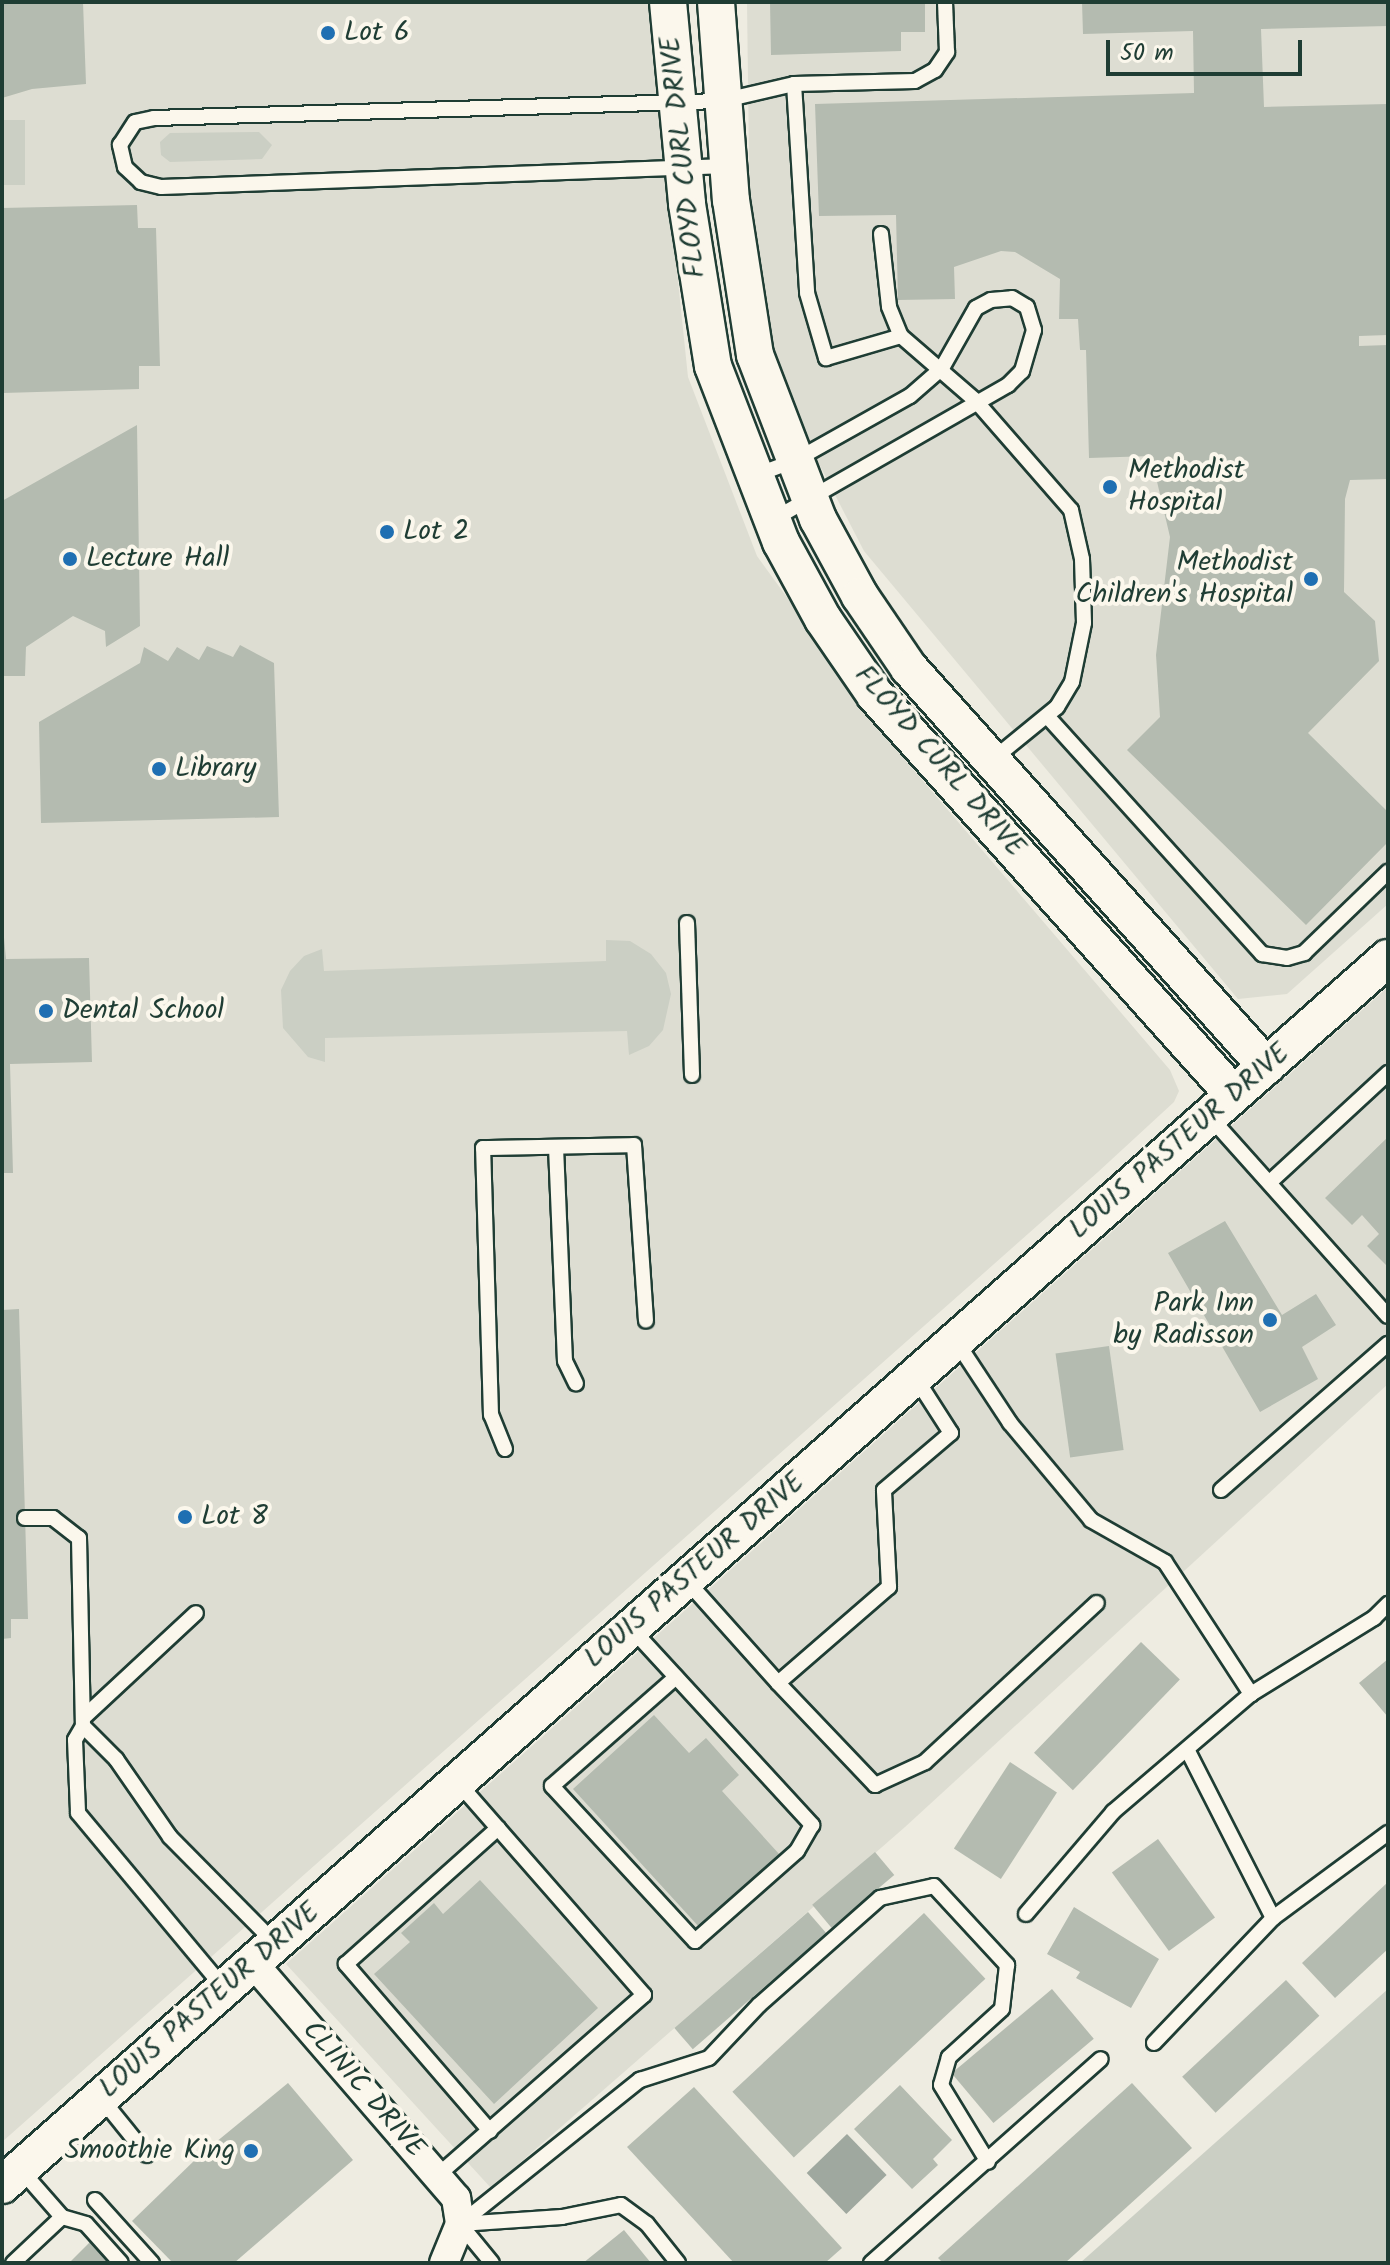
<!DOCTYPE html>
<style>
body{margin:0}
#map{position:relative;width:1390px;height:2265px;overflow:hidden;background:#eeece1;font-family:Kalam,sans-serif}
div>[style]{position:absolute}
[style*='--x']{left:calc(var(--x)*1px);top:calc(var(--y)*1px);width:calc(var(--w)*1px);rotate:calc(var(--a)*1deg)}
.built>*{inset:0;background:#ddddd2}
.green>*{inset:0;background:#cbcfc4;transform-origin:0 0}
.water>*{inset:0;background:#9fa89f;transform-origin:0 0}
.building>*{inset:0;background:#b4bbb0;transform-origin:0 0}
.roads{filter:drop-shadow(2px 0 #1f3d34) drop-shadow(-2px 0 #1f3d34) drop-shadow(0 2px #1f3d34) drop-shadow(0 -2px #1f3d34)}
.service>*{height:14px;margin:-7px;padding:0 7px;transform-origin:7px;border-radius:7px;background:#fbf7ec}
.minor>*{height:28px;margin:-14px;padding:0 14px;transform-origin:14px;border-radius:14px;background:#fbf7ec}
.tertiary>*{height:36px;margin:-18px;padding:0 18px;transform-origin:18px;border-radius:18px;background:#fbf7ec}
.dots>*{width:22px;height:22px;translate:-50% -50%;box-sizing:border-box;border:4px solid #fbf7ec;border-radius:50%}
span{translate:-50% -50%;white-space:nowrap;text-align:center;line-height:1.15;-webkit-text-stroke:8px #fbf7ec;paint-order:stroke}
.poi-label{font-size:28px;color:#1f3d34}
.left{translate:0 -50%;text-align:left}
.right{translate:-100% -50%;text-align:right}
.street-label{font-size:28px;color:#1f3d34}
.frame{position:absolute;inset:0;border:4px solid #1f3d34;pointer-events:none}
.scale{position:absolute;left:1106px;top:40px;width:196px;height:36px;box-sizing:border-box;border:4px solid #1f3d34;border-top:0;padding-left:10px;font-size:24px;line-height:28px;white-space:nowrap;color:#1f3d34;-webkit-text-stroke:6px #fbf7ec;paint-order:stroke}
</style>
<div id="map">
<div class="built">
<div style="clip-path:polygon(2px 2px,649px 2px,688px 377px,757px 556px,906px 761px,1170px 1070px,1179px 1091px,1174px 1102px,1098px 1172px,2px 2142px)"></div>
<div style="clip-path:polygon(747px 2px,1388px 2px,1388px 904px,1287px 994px,1238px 999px,864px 551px,817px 460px,773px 350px,750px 235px)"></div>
<div style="clip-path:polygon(1388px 987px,1388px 1384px,905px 1827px,491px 2188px,286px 1964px)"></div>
</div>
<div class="green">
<div style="left:2px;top:120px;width:23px;height:65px"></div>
<div style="clip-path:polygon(259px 132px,272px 145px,262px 159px,170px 162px,161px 155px,160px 142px,170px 133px)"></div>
<div style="clip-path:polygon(606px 940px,630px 941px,651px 954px,666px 973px,671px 994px,663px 1030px,649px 1046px,629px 1055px,627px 1031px,325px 1038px,325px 1062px,308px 1057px,283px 1028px,281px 990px,290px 971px,304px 956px,322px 949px,324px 971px,606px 961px)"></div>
<div style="clip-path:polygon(1388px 1989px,1388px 2263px,1080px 2263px)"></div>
</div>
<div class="water">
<div style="left:847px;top:2134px;width:57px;height:56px;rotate:46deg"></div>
</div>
<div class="building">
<div style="clip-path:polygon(2px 2px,83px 2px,86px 84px,32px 89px,2px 98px)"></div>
<div style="clip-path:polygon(770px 2px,925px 2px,925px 32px,901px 32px,901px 51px,771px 55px)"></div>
<div style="clip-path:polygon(1082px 2px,1388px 2px,1388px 26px,1261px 29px,1264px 107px,1388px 104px,1388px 335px,1359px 336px,1359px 346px,1388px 345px,1388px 479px,1350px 480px,1345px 499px,1344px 592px,1375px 621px,1379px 661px,1308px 733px,1388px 812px,1388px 842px,1306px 925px,1127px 750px,1160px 717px,1156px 655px,1170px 537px,1151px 456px,1089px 458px,1086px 350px,1080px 350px,1078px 319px,1059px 319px,1060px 279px,1015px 252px,1001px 251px,954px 267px,955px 299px,898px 300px,896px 215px,819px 216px,815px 104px,1194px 93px,1193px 31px,1083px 34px)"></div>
<div style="clip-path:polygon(137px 205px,138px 228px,156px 228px,160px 366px,139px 366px,139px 389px,3px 393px,2px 208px)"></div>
<div style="clip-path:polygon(137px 425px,140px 626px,106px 647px,105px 631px,73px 616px,26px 647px,25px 676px,2px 676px,2px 501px)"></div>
<div style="clip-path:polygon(240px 645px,274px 663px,279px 817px,41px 823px,39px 722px,140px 663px,144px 647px,168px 661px,177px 647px,199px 660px,207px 646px,233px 657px)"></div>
<div style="clip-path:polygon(2px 916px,6px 959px,89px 958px,92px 1062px,10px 1064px,13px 1173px,2px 1173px)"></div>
<div style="clip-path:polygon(1388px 1137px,1388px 1267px,1367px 1246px,1379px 1234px,1362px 1215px,1352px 1225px,1325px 1198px)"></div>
<div style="clip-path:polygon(1225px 1221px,1282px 1315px,1316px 1294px,1336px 1325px,1302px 1347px,1318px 1379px,1260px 1412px,1168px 1253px)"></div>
<div style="clip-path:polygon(19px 1309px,28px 1619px,11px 1619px,11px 1638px,2px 1639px,2px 1310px)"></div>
<div style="left:1109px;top:1346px;width:105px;height:54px;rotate:82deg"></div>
<div style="left:1141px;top:1642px;width:54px;height:154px;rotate:44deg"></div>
<div style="clip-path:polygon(1388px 1659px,1388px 1717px,1359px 1683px)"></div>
<div style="clip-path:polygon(654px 1715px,689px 1753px,706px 1738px,739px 1775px,722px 1791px,780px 1855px,700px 1928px,573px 1789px)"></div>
<div style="left:1010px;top:1762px;width:56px;height:103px;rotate:33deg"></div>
<div style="left:1158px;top:1839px;width:97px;height:57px;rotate:54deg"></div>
<div style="left:875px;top:1852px;width:30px;height:82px;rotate:50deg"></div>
<div style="clip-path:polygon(480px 1880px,598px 2008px,494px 2104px,374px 1974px,410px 1942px,401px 1933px,434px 1903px,443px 1914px)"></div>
<div style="clip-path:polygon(1388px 1882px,1388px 1949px,1335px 1998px,1302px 1963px)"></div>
<div style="clip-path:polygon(1074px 1907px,1159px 1959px,1131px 2008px,1076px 1978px,1080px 1972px,1047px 1954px)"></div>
<div style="left:808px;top:1912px;width:28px;height:177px;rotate:49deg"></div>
<div style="left:924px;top:1913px;width:90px;height:262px;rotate:47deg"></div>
<div style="left:1286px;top:1980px;width:49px;height:142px;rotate:47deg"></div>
<div style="left:1052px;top:1989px;width:65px;height:131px;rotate:50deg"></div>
<div style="clip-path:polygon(288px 2083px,353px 2160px,234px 2263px,173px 2263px,132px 2221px,199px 2156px)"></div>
<div style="clip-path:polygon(1132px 2083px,1192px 2148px,1065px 2263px,943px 2263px,938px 2258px)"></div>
<div style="clip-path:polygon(900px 2085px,952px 2140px,933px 2159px,938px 2165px,912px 2189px,854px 2129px)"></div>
<div style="clip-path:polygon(694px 2087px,842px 2248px,825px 2263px,734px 2263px,627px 2147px)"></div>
<div style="clip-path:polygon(624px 2230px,651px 2263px,583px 2263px)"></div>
<div style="clip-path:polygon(90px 2242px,111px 2263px,69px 2263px)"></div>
</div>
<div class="roads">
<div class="service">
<div style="--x:794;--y:84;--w:209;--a:86.4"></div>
<div style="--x:807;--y:293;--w:68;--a:73.7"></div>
<div style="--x:826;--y:358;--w:78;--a:-16.3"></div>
<div style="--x:901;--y:336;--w:98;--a:40.9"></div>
<div style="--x:975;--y:400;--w:146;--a:48.9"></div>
<div style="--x:1071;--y:510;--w:50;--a:77.3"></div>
<div style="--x:1082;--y:559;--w:64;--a:88.2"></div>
<div style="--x:1084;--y:623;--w:60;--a:101.5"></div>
<div style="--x:1072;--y:682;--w:29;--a:121"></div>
<div style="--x:1057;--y:707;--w:84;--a:140.8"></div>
<div style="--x:727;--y:166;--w:566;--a:177.88"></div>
<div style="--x:161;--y:187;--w:21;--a:-166"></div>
<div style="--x:141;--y:182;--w:22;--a:-137"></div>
<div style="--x:125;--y:167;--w:23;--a:-103"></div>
<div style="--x:120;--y:145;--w:27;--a:-57"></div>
<div style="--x:135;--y:122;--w:19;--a:-12"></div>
<div style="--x:154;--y:118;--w:567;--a:-1.72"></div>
<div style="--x:721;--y:101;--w:75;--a:-13.1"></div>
<div style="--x:794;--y:84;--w:121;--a:-1.4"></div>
<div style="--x:915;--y:81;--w:23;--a:-29"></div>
<div style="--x:935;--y:70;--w:22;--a:-56"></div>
<div style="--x:947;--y:52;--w:50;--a:-92.3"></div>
<div style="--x:881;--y:234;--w:73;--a:83.7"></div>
<div style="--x:889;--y:307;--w:31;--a:68"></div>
<div style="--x:756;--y:475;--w:40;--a:-20.2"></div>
<div style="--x:794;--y:461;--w:133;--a:-29.3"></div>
<div style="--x:910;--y:396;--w:43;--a:-41.2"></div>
<div style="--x:942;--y:368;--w:69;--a:-60.5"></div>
<div style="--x:976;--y:308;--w:17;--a:-28"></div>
<div style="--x:991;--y:300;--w:21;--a:-5"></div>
<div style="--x:1012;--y:298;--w:17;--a:31"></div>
<div style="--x:1027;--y:307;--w:24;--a:73"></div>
<div style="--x:1034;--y:330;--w:43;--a:106.3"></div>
<div style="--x:1022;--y:371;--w:20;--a:135"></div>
<div style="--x:1008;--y:385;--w:272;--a:150.2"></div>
<div style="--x:1047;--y:716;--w:321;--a:47.9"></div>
<div style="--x:1262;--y:954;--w:25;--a:9"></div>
<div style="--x:1287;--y:958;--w:18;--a:-16"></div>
<div style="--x:1304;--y:953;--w:117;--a:-44"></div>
<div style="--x:687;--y:923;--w:152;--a:88.1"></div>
<div style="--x:1209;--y:1116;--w:268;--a:48.2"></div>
<div style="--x:556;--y:1147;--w:214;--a:87.6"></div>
<div style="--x:565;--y:1361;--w:25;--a:64"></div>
<div style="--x:1270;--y:1182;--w:161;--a:-42.7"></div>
<div style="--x:956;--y:1341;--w:98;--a:56.6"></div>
<div style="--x:1010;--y:1423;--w:126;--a:50.1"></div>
<div style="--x:1091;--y:1520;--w:85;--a:29.6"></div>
<div style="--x:1165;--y:1562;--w:158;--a:56.9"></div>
<div style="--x:1251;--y:1694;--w:182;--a:139.5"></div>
<div style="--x:1113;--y:1812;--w:134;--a:130.5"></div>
<div style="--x:505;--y:1449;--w:37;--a:-112"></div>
<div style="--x:491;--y:1415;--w:267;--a:-91.7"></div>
<div style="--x:483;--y:1148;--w:151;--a:-1.1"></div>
<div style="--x:634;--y:1145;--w:176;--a:86.1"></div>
<div style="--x:1221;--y:1490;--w:222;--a:-41.2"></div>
<div style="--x:25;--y:1518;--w:28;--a:0"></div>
<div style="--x:53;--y:1518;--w:33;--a:38"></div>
<div style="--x:79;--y:1538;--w:188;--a:88.8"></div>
<div style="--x:83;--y:1726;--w:16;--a:120"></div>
<div style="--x:75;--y:1740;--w:73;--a:87.6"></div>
<div style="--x:78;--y:1813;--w:228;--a:50.2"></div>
<div style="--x:686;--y:1580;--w:138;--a:48.2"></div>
<div style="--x:778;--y:1683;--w:147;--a:-40.9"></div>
<div style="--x:889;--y:1587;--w:97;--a:-93"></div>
<div style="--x:884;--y:1490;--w:88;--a:-40.4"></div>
<div style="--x:951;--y:1433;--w:67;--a:-122.7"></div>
<div style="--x:631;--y:1628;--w:268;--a:47.4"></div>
<div style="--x:812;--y:1825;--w:30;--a:120"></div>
<div style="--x:797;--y:1851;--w:136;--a:138.6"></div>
<div style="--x:695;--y:1941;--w:211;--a:-132.7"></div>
<div style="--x:552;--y:1786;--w:165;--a:-41.3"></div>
<div style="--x:778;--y:1683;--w:141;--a:46.4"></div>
<div style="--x:875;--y:1785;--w:55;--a:-24.7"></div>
<div style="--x:925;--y:1762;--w:234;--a:-42.8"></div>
<div style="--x:1251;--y:1694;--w:145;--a:-31.7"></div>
<div style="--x:1374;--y:1618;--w:20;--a:-45"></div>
<div style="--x:83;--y:1718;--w:154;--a:-42.9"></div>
<div style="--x:83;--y:1726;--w:47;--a:45"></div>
<div style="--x:116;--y:1759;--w:95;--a:55.3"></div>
<div style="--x:170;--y:1837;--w:149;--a:45.3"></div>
<div style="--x:1273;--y:1918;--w:143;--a:-36.5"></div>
<div style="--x:1154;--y:2043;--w:173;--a:-46.4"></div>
<div style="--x:1273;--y:1918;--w:187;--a:-117"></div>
<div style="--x:101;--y:2098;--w:73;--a:51.1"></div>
<div style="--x:490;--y:2131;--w:221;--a:-130.8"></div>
<div style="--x:346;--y:1964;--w:204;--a:-41.8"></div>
<div style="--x:21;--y:2170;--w:62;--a:48.9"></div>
<div style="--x:62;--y:2217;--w:25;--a:16"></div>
<div style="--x:86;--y:2224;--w:52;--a:48.1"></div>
<div style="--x:437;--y:2176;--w:275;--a:-41.2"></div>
<div style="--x:644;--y:1995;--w:281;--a:-131.2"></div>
<div style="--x:95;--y:2200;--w:85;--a:47.9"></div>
<div style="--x:460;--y:2224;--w:231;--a:-38.7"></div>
<div style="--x:640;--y:2080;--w:72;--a:-17.7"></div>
<div style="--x:709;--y:2058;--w:73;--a:-46.7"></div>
<div style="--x:759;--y:2005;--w:162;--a:-41.5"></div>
<div style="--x:880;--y:1898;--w:55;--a:-12.5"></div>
<div style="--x:934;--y:1886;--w:108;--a:47.3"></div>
<div style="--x:1007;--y:1965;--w:44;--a:96.5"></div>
<div style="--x:1002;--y:2009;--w:72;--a:137.8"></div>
<div style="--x:949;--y:2057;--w:29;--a:106"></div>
<div style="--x:941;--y:2085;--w:90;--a:58.6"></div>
<div style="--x:460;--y:2224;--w:102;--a:-3.9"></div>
<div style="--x:562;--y:2217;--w:60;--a:-11.5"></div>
<div style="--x:621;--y:2205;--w:32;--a:36"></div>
<div style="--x:647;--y:2224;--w:50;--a:51.5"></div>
<div style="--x:460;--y:2224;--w:50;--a:50.6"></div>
<div style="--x:13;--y:2263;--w:67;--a:-43.2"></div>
<div style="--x:871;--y:2263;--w:307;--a:-41.6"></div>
</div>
<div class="minor">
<div style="--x:253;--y:1963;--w:311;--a:49.2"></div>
<div style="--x:456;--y:2198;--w:26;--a:81"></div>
<div style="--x:460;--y:2224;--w:42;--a:112.3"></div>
</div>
<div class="tertiary">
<div style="--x:668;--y:2;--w:203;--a:84.6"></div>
<div style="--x:687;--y:204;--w:164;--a:80.9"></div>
<div style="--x:713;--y:366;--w:189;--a:68.9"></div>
<div style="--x:781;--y:542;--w:88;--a:61.4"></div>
<div style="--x:823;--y:619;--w:92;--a:55.6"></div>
<div style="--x:875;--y:695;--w:536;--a:48.1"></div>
<div style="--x:716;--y:2;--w:199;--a:85.7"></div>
<div style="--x:731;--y:200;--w:157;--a:81.2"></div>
<div style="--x:755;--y:355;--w:176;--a:69"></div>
<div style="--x:818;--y:519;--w:88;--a:61.4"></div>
<div style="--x:860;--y:596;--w:87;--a:55.8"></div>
<div style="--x:909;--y:668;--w:535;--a:48.11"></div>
<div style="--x:2;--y:2185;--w:1851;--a:-41.52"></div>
</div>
</div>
<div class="dots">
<div style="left:328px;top:33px;background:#1f6fb2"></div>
<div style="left:1110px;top:487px;background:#1f6fb2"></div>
<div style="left:387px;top:532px;background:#1f6fb2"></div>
<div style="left:70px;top:559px;background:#1f6fb2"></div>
<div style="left:1311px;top:579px;background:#1f6fb2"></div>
<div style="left:159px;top:769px;background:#1f6fb2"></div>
<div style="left:46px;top:1011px;background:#1f6fb2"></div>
<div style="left:1270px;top:1320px;background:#1f6fb2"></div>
<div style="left:185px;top:1517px;background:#1f6fb2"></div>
<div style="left:251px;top:2151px;background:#1f6fb2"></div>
</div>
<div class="poi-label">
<span class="left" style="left:344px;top:33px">Lot 6</span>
<span class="left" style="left:1128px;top:487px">Methodist<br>Hospital</span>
<span class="left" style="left:403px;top:532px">Lot 2</span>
<span class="left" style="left:86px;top:559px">Lecture Hall</span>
<span class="right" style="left:1293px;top:579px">Methodist<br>Children's Hospital</span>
<span class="left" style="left:175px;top:769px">Library</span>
<span class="left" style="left:62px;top:1011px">Dental School</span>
<span class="right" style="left:1254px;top:1320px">Park Inn<br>by Radisson</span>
<span class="left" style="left:201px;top:1517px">Lot 8</span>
<span class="right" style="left:235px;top:2151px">Smoothie King</span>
</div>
<div class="street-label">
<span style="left:684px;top:157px;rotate:-96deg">FLOYD CURL DRIVE</span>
<span style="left:939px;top:762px;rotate:49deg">FLOYD CURL DRIVE</span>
<span style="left:1180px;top:1142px;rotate:-41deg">LOUIS PASTEUR DRIVE</span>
<span style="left:695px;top:1571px;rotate:-41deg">LOUIS PASTEUR DRIVE</span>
<span style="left:210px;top:2001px;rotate:-41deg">LOUIS PASTEUR DRIVE</span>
<span style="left:363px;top:2090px;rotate:49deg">CLINIC DRIVE</span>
</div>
<div class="frame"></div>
<div class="scale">50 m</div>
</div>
